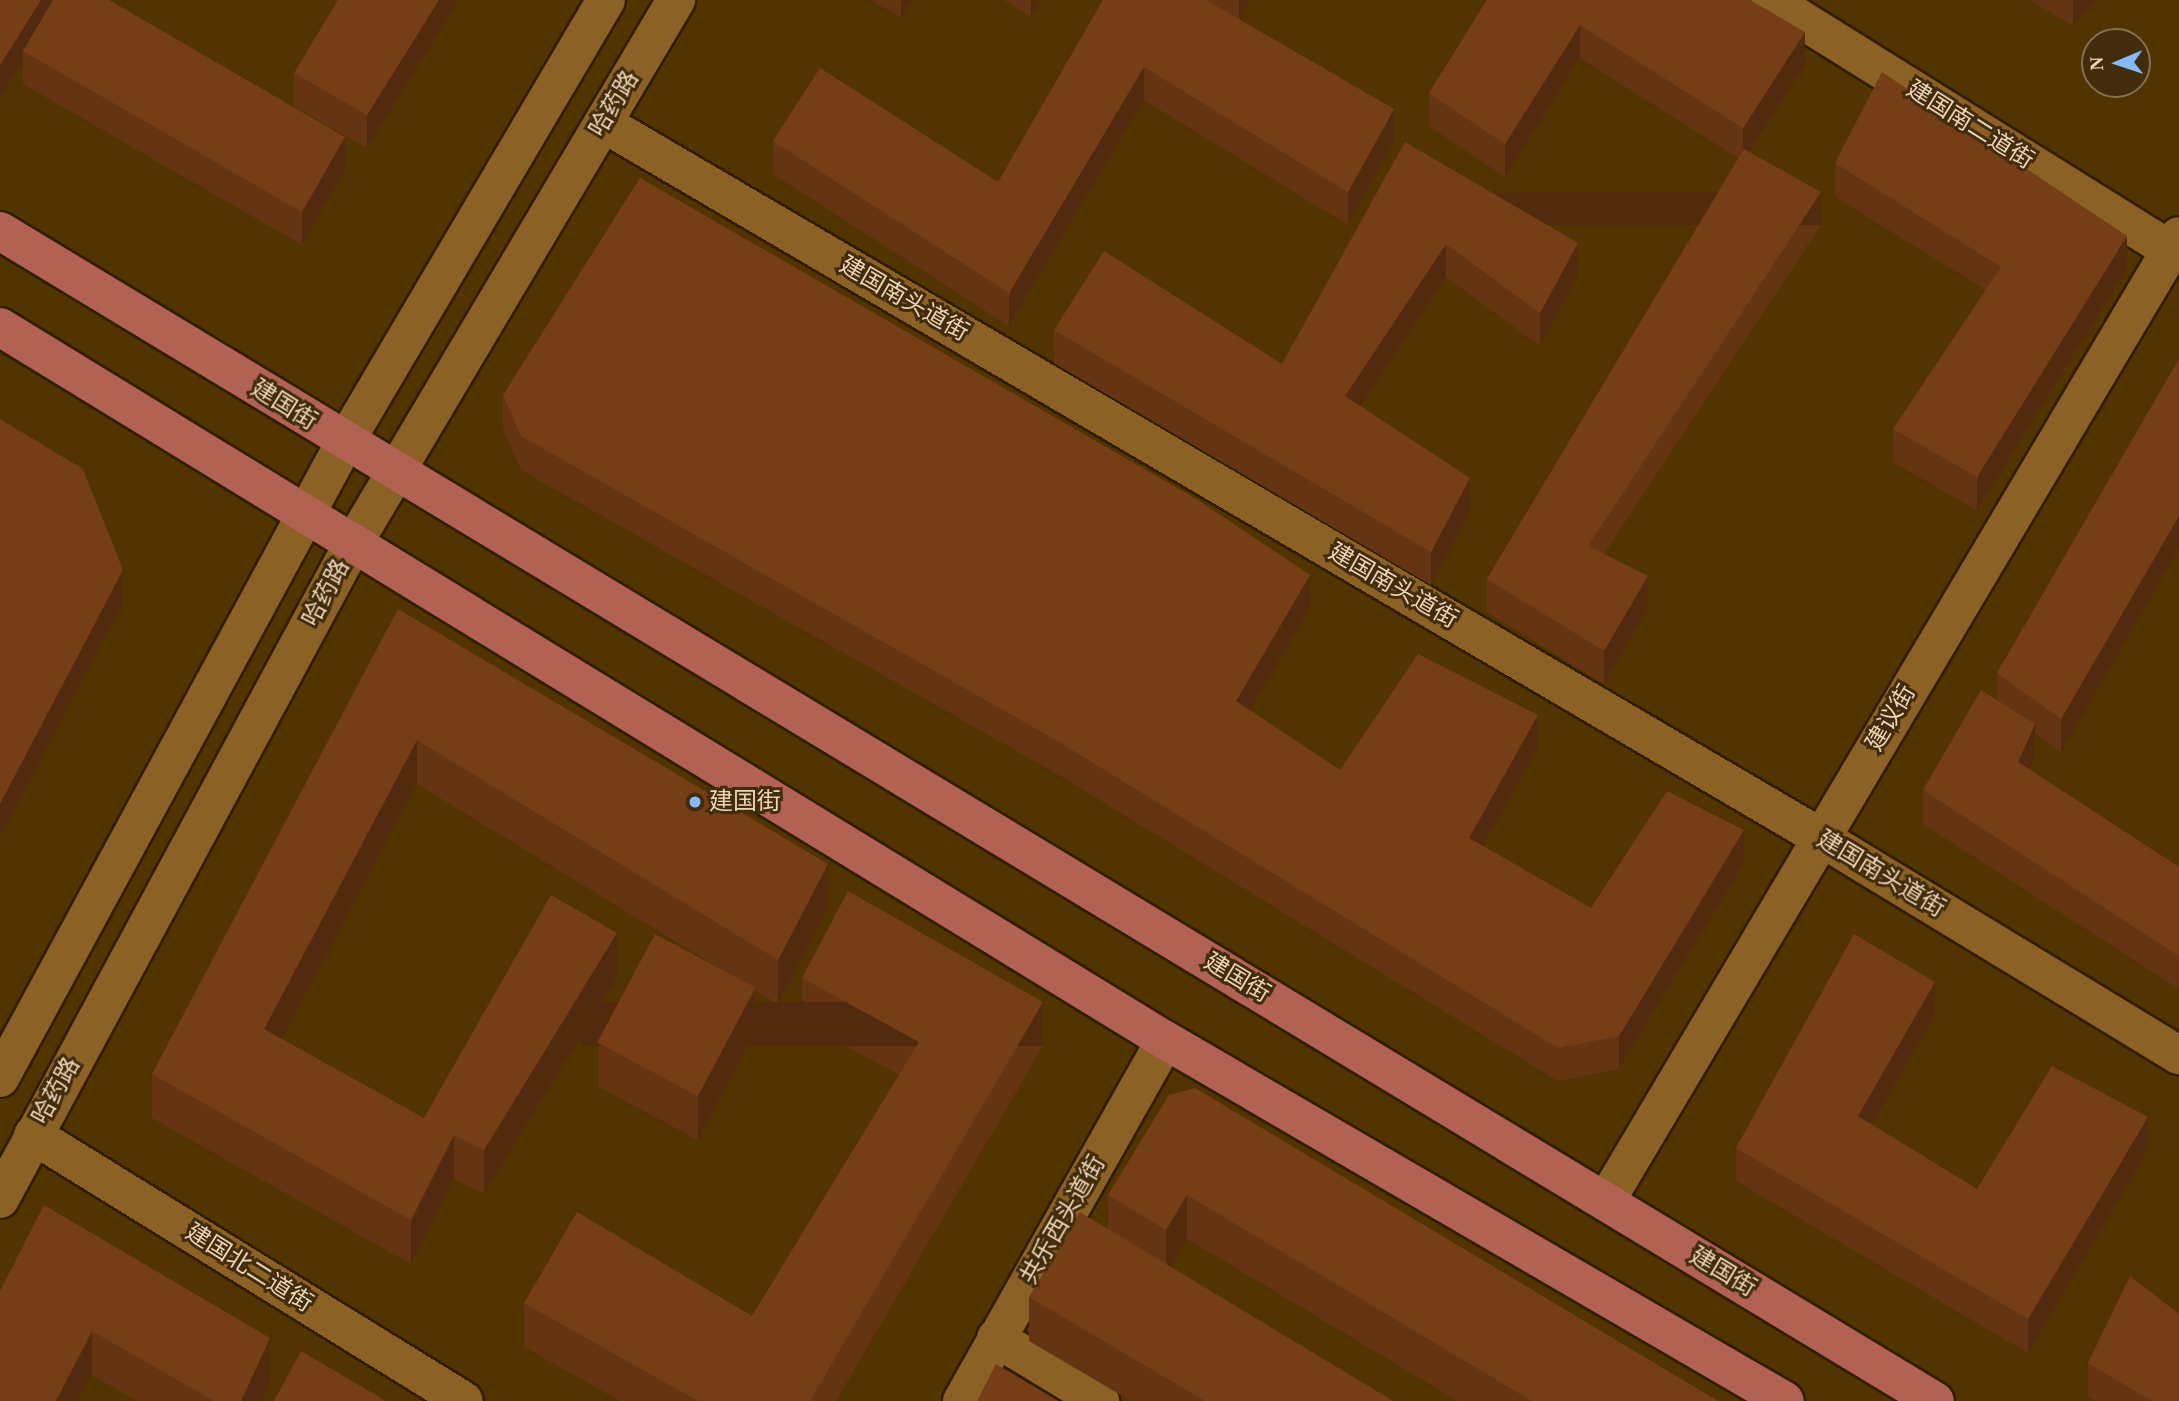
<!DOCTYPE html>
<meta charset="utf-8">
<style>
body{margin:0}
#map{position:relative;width:2179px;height:1401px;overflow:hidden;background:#523401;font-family:"Times New Roman","Noto Sans SC",serif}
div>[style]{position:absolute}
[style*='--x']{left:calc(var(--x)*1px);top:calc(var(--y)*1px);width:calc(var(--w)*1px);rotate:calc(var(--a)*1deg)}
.roads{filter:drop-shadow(2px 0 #321d00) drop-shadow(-2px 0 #321d00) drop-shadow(0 2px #321d00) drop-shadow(0 -2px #321d00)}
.tertiary>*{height:38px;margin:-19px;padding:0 19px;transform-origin:19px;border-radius:19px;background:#8b6125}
.secondary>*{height:38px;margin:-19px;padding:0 19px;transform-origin:19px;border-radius:19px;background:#8b6125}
.primary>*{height:38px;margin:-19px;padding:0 19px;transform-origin:19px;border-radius:19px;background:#b16253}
.wall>*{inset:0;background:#653513}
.shaded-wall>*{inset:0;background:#522b0f;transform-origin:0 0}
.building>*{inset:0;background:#753e16;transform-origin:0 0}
.dots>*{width:19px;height:19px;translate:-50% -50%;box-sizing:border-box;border:4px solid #422c0c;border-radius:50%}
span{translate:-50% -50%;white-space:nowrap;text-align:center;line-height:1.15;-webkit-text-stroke:6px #422c0c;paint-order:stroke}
.street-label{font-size:24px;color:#ecd5b8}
.poi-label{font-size:24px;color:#ecd5b8}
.left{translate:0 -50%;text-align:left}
.north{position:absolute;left:2081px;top:28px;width:70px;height:70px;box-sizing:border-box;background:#422c0c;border:2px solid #867051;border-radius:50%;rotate:268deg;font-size:19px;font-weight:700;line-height:28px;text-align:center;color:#ecd5b8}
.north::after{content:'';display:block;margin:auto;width:24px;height:32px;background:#85bbfb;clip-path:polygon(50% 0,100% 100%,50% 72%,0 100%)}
</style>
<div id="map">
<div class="roads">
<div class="tertiary">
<div style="--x:1770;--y:0;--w:472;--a:32"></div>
<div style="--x:603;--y:123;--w:1411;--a:30.4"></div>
<div style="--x:1820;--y:837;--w:420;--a:31.3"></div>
<div style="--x:33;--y:1135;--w:506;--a:31.68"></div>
<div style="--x:1606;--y:1201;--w:1122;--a:-59.3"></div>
<div style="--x:996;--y:1338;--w:122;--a:31.2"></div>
<div style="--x:962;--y:1401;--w:414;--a:-60.6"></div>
</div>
<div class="secondary">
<div style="--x:0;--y:1078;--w:724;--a:-61.52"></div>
<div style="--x:345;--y:442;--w:513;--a:-59.44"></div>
<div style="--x:0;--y:1199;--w:744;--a:-61.68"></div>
<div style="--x:353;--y:544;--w:633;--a:-59.3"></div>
</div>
<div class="primary">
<div style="--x:0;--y:231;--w:2261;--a:31.16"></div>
<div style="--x:0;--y:327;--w:1366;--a:31.47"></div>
<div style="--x:1165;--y:1040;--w:717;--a:30.21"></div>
</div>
</div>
<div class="wall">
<div style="clip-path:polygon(0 0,345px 170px,302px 245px,23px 84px,23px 61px,0 98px)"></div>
<div style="clip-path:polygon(459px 0,367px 148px,294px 106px,294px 73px)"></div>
<div style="clip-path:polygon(871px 0,913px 0,901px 18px)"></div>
<div style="clip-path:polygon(1004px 0,1042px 0,1031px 17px)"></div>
<div style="clip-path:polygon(1103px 0,1250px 0,1240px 20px,1394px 142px,1348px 225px,1144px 100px,1009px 326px,773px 174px,773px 141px,998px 182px)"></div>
<div style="clip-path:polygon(1487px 0,1805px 65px,1749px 152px,1821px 225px,1604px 554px,1648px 609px,1604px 684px,1487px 612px,1487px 579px,1738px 158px,1580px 58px,1505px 177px,1429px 126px,1429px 93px)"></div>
<div style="clip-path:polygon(2030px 0,2097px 0,2073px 26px)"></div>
<div style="clip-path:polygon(1405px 142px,1578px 276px,1540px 346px,1446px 277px,1360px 406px,1470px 511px,1431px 585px,1054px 363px,1054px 330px,1282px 364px)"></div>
<div style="clip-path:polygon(1835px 163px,2127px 269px,1977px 510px,1893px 462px,1893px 429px,1986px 290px,1835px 197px)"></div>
<div style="clip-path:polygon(2179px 359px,2061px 752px,2035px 733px,2035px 757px,2029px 769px,2179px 867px,2179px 989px,1923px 824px,1923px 790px,1997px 700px,1997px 673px)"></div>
<div style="clip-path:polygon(503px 395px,1310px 608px,1250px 710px,1340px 770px,1538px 748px,1483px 846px,1591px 908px,1744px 863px,1619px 1069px,1558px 1081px,1054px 772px,521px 470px,503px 428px)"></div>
<div style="clip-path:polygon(398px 609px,828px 908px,778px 1004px,755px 990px,755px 1032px,698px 1140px,599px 1087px,599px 1043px,724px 971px,417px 784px,282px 1039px,424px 1118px,617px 977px,484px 1194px,454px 1179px,411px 1264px,152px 1118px,152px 1074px)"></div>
<div style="clip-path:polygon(802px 978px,1043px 1046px,836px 1401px,620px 1401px,524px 1347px,524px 1303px,752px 1316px,899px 1075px,802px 1022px)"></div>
<div style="clip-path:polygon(1935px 1015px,1872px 1125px,1977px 1189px,2148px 1150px,2028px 1353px,1736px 1181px,1736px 1148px)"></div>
<div style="clip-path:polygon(1169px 1095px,1718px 1401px,1458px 1401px,1187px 1239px,1170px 1267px,1393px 1401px,1131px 1401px,1029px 1341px,1029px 1297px,1108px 1229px,1108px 1195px)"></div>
<div style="clip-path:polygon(0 1291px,270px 1382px,262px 1401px,137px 1401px,92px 1375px,78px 1401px,0 1401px)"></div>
<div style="clip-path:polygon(2088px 1363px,2179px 1401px,2095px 1401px,2088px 1397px)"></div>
</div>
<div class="shaded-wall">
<div style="clip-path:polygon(41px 0,62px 0,23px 51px,23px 61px,0 98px,0 65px)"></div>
<div style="clip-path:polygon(439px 0,459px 0,367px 148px,367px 115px)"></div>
<div style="clip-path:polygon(901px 0,913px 0,901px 18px)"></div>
<div style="clip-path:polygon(1031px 0,1042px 0,1031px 17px)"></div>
<div style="clip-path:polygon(1239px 0,1250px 0,1239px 23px)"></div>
<div style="clip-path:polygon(2073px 0,2097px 0,2073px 26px)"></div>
<div style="clip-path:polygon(1580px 25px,1580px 58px,1505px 177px,1505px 144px)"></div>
<div style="clip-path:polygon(1805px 32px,1805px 65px,1743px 161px,1743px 128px)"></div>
<div style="clip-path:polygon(1144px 67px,1144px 100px,1009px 326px,1009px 293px)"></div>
<div style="clip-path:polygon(1394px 109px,1394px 142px,1348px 225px,1348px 192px)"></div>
<div style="clip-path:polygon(345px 137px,345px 170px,302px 245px,302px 212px)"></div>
<div style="left:1821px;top:192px;width:33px;height:424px;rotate:90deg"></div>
<div style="clip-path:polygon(2127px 236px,2127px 269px,1977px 510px,1977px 477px)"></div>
<div style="clip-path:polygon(1578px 243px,1578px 276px,1540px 346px,1540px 313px)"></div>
<div style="clip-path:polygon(1446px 244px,1446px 277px,1345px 429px,1345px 396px)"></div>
<div style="clip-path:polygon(1470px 478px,1470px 511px,1431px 585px,1431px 552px)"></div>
<div style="clip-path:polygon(2179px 516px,2179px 549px,2061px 752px,2061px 719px)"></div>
<div style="clip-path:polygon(123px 570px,123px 603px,0 837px,0 804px)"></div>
<div style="clip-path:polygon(1310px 575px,1310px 608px,1236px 734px,1236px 701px)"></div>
<div style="clip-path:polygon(1648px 576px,1648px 609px,1604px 684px,1604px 651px)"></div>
<div style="clip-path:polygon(1538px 715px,1538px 748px,1469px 871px,1469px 838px)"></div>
<div style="clip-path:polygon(2035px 724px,2035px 757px,2018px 795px,2018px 762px)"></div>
<div style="clip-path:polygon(417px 740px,417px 784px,264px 1073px,264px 1029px)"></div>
<div style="clip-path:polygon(1744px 830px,1744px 863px,1619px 1069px,1619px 1036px)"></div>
<div style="clip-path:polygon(828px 864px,828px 908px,778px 1004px,778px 960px)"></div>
<div style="clip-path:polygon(617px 933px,617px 977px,484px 1194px,484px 1150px)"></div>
<div style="clip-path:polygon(1935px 982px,1935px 1015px,1858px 1149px,1858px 1116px)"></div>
<div style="clip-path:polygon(755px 988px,755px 1032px,698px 1140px,698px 1096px)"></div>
<div style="left:1043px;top:1002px;width:44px;height:462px;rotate:90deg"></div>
<div style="clip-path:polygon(2148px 1117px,2148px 1150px,2028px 1353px,2028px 1319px)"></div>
<div style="clip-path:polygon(454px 1135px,454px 1179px,411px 1264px,411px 1220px)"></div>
<div style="clip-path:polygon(1187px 1195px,1187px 1239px,1166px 1274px,1166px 1230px)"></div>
<div style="clip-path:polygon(92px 1331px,92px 1375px,78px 1401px,56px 1401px)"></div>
<div style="clip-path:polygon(270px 1338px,270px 1382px,262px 1401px,241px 1401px)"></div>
</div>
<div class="building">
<div style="clip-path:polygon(0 0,41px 0,0 65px)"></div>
<div style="clip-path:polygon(53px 0,109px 0,345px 137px,302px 212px,23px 51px)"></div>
<div style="clip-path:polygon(338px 0,439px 0,367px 115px,294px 73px)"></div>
<div style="clip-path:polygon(1103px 0,1206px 0,1394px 109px,1348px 192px,1144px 67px,1009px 293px,773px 141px,820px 68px,998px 182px)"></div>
<div style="clip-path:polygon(1487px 0,1750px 0,1805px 32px,1743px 128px,1580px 25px,1505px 144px,1429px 93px)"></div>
<div style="clip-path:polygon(1882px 72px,2127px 236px,1977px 477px,1893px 429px,2001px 267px,1835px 163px)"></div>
<div style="clip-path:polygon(1405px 142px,1578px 243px,1540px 313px,1446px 244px,1345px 396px,1470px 478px,1431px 552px,1054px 330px,1104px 251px,1282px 364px)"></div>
<div style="clip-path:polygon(1744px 149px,1821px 192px,1588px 546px,1648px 576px,1604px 651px,1487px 579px)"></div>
<div style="clip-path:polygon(640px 178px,1198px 500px,1310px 575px,1236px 701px,1340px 770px,1418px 654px,1538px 715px,1469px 838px,1591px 908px,1667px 791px,1744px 830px,1619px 1036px,1558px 1048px,1054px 739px,521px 436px,503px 395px)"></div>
<div style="clip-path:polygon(2179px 359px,2179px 516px,2061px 719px,1997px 673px)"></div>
<div style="clip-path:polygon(0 419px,83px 469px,123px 570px,0 804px)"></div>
<div style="clip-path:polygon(398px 609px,828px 864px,778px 960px,417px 740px,264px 1029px,424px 1118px,551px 895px,617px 933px,484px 1150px,454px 1135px,411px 1220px,152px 1074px)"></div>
<div style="clip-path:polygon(1981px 690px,2035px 724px,2018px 762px,2179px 867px,2179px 956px,1923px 790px)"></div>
<div style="clip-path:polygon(848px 891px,1043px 1002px,810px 1401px,698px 1401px,524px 1303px,577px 1212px,752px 1316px,919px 1042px,802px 978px)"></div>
<div style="left:655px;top:934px;width:114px;height:123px;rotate:28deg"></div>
<div style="clip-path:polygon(1854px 934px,1935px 982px,1858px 1116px,1977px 1189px,2052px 1066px,2148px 1117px,2028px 1319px,1736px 1148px)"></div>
<div style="clip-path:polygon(1195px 1088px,1718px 1401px,1532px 1401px,1187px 1195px,1166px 1230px,1108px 1195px,1169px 1095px)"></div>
<div style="clip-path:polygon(44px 1205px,270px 1338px,241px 1401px,214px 1401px,92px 1331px,56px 1401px,0 1401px,0 1291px)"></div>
<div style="clip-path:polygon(1080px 1212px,1393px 1401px,1205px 1401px,1029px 1297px)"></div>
<div style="clip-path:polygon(2130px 1276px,2179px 1314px,2179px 1401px,2152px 1401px,2088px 1363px)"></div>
<div style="clip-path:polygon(301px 1351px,386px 1401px,274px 1401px)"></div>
<div style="clip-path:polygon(996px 1364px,1058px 1401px,977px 1401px)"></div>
</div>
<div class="dots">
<div style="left:695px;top:802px;background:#85bbfb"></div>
</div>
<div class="street-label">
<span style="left:614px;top:104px;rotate:-59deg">哈药路</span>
<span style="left:1970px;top:125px;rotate:32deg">建国南二道街</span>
<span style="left:904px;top:299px;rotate:30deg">建国南头道街</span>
<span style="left:284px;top:405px;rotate:32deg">建国街</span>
<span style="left:1393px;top:586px;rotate:30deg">建国南头道街</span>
<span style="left:326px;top:593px;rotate:-62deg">哈药路</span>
<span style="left:1891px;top:718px;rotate:-59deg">建议街</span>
<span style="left:1881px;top:874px;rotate:31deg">建国南头道街</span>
<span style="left:1237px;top:978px;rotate:31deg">建国街</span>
<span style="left:56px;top:1091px;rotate:-61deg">哈药路</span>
<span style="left:1063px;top:1220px;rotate:-60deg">共乐西头道街</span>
<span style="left:249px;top:1268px;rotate:32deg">建国北二道街</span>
<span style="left:1723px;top:1272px;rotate:31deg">建国街</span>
</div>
<div class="poi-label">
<span class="left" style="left:709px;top:802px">建国街</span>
</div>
<div class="north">N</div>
</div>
